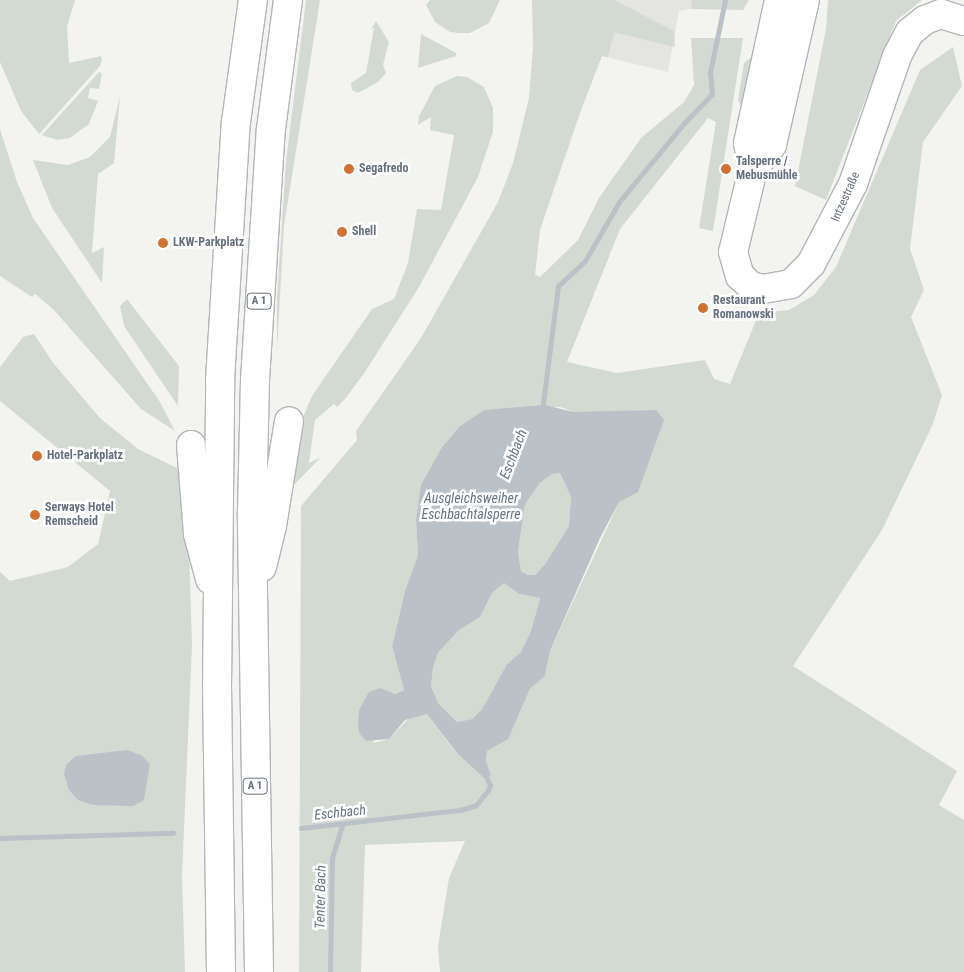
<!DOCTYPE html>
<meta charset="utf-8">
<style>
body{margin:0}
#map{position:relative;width:964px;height:972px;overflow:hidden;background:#f3f4f0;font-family:"Roboto Condensed",sans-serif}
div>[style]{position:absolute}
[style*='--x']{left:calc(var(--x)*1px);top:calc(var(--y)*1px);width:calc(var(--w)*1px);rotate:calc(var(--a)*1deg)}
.built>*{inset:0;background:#e4e4e3}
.green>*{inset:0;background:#d3dad2}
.water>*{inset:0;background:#bac1c7}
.stream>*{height:5px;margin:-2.5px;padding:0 2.5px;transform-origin:2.5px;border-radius:2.5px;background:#bac1c7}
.roads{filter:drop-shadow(1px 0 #b3b5b9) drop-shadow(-1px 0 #b3b5b9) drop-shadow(0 1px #b3b5b9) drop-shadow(0 -1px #b3b5b9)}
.major>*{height:28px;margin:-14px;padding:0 14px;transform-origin:14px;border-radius:14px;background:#fff}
.highway>*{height:28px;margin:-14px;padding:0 14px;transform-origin:14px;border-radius:14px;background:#fff}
.dots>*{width:14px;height:14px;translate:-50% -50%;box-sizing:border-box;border:2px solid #fff;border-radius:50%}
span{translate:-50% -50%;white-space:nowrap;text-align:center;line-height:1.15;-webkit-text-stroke:5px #fff;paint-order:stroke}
.shield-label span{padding:1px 4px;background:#fff;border:1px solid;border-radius:4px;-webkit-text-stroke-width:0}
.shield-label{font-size:11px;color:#656f7e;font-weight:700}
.poi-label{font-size:12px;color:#656f7e;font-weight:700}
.left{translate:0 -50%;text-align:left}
.street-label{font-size:12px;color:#656f7e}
.water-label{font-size:14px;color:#667682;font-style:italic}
</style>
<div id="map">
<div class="built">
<div style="clip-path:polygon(594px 0,692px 0,691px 9px,679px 11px,668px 72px,602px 56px)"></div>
</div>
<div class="green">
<div style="clip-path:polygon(0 0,75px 0,67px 27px,69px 63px,101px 56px,102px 59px,100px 66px,39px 134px,21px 111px,0 62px)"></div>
<div style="clip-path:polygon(306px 0,320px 0,284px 226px,277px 351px,277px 298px,286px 161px)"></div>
<div style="clip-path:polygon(430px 0,500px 0,489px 23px,470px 33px,460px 33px,450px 32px,435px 22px,426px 5px)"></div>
<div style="clip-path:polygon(evenodd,532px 0,614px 0,674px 31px,675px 47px,614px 32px,608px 57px,602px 56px,580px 113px,540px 230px,535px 275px,540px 277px,578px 240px,599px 198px,641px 138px,684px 102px,694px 85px,691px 38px,743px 38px,713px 231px,699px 228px,716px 122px,708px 118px,620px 229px,567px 362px,617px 373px,705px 360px,714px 379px,730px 384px,759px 313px,789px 310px,814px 295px,836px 267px,920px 70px,953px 47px,962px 86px,923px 142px,910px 249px,924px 290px,911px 317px,942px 395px,933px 424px,882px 530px,793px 666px,957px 771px,939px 805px,964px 820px,964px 972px,440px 972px,438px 946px,449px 878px,465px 841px,365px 845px,361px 972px,299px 972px,301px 506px,357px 440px,356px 431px,421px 338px,498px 202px,513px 163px,529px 98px,533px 48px,532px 0,560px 407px,574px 412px,597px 413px,656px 410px,619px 502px,550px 651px,545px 676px,530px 689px,508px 738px,493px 746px,487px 751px,486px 762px,456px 753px,427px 714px,411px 716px,389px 739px,373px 743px,386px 691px,395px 694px,404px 690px,392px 646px,405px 591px,418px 555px,416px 520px,442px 447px,460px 426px,484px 410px,560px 407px)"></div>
<div style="clip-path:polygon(692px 0,749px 0,743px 10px,691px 9px)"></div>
<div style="clip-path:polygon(828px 0,922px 0,896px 21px,826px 200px,795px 186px,826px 29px)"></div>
<div style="clip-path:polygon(376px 21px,389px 42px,383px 65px,386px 73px,378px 82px,358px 93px,352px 90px,351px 83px,366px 73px,374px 28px,371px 29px)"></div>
<div style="clip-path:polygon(421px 34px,456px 53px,456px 56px,418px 68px)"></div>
<div style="clip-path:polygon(754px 55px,743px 105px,741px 105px,738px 100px,744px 63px)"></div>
<div style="clip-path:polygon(99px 72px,102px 74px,99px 89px,90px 88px,88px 98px,98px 101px,89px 124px,70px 138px,57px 140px,42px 135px)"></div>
<div style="clip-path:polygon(457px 76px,467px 77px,484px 87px,493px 108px,493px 132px,478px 177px,419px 287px,365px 372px,345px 399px,337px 407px,334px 404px,315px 420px,309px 463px,321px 457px,291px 488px,298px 429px,312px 396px,372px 309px,394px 299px,408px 263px,417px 209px,441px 210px,454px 135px,430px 130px,431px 117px,418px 125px,419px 116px,435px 86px)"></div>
<div style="clip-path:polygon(120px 96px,114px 163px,98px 174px,92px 253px,104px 247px,102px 283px,52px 208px,33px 160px,68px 165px,90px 157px,110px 137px)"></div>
<div style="clip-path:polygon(0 129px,17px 182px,33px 218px,160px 402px,175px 431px,141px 409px,53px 309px,35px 294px,32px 297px,0 276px)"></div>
<div style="clip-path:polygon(127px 299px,179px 366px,178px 406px,124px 326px,120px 306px)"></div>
<div style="clip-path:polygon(34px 334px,54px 364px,100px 418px,138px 449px,179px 469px,187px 482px,192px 645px,182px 876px,185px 972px,0 972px,0 572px,10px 581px,68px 567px,98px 544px,110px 491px,0 401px,0 367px,23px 337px)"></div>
<div style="clip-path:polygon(560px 473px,571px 497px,569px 526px,545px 564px,535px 575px,529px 575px,521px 571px,518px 552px,525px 504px,540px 483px,552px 474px)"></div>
<div style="clip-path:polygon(504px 583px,519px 594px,540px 598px,531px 631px,521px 652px,507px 664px,482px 709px,472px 719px,457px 722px,438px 703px,431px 686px,433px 668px,438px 653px,458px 631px,480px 617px,492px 593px)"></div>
</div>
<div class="water">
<div style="clip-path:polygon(evenodd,544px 405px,574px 412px,656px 410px,664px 420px,638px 492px,619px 502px,600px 538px,550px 651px,545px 676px,530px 689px,508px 739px,487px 751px,486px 762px,491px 775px,484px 778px,456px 752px,427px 714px,405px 720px,389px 739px,366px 741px,359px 733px,358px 723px,359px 710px,369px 692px,380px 688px,395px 694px,404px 690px,392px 646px,405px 591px,418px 555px,416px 520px,421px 485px,442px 447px,460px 426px,484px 410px,544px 405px,560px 473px,571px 497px,569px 526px,545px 564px,535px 575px,528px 575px,521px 571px,518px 552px,525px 504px,540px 483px,552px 474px,560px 473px,544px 405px,504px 583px,519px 594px,540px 598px,531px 631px,521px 652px,507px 664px,482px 709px,472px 719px,457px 722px,438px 703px,431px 686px,433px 668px,438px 653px,458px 631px,480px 617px,492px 593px,504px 583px)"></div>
<div style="clip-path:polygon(127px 750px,141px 755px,150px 764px,144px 800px,133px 806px,93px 805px,78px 800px,69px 790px,64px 774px,66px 765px,76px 756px)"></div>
</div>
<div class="stream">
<div style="--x:542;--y:411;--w:126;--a:-82.7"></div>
<div style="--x:558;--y:286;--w:37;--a:-43"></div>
<div style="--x:585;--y:261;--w:68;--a:-60"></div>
<div style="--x:619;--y:202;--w:104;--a:-50.5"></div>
<div style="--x:685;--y:122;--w:39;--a:-46"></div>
<div style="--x:712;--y:94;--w:22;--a:-95"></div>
<div style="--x:710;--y:72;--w:74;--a:-78.2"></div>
<div style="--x:301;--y:828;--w:160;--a:-6.5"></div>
<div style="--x:460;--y:810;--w:17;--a:-17"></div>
<div style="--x:476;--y:805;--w:19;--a:-51"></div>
<div style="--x:488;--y:790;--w:5;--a:-68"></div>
<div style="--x:490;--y:785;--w:14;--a:-115"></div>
<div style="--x:0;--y:838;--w:173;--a:-1.7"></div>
<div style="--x:330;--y:972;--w:114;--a:-89"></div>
<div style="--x:332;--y:858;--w:34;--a:-73"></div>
</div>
<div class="roads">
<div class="major">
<div style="--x:779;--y:0;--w:146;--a:102.2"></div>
<div style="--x:748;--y:143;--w:26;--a:79"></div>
<div style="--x:753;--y:169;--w:85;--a:103.5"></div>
<div style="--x:733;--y:252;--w:25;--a:74"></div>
<div style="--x:740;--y:276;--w:15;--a:42"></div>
<div style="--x:751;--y:286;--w:12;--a:14"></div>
<div style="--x:763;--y:289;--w:28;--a:-10"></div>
<div style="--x:791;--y:284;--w:28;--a:-45"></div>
<div style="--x:811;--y:264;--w:90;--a:-62.3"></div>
<div style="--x:853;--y:184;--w:135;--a:-71"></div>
<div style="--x:897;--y:56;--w:27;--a:-62"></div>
<div style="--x:910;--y:32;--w:19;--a:-39"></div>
<div style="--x:925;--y:20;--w:17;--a:-21"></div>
<div style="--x:941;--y:14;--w:24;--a:17"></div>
<div style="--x:753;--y:169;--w:31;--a:-52"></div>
<div style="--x:772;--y:145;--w:149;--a:-77.2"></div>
</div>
<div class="highway">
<div style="--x:191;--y:445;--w:89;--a:85.5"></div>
<div style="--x:198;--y:534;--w:47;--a:75.1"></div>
<div style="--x:262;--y:567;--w:42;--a:-76.3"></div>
<div style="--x:272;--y:526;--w:106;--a:-80.8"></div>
<div style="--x:221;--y:972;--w:284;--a:-90.8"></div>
<div style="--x:217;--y:688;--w:308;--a:-89.4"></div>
<div style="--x:220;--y:380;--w:258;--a:-86.5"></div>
<div style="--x:236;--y:122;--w:123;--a:-82.1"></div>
<div style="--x:259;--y:972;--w:460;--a:-90.9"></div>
<div style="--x:252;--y:512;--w:132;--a:-88.7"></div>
<div style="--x:255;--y:380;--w:252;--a:-86.4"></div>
<div style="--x:271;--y:129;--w:130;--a:-82.5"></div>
</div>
</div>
<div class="dots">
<div style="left:349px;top:169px;background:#d17133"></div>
<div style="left:726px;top:169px;background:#d17133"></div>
<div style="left:342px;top:232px;background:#d17133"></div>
<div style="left:163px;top:243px;background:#d17133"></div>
<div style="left:703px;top:308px;background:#d17133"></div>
<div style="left:37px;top:456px;background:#d17133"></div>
<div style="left:35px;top:515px;background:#d17133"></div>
</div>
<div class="shield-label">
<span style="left:259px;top:301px">A 1</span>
<span style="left:255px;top:786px">A 1</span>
</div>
<div class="poi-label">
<span class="left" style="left:736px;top:169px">Talsperre /<br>Mebusmühle</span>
<span class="left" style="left:359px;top:169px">Segafredo</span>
<span class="left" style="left:352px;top:232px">Shell</span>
<span class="left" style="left:173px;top:243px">LKW-Parkplatz</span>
<span class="left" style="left:713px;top:308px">Restaurant<br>Romanowski</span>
<span class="left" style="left:47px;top:456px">Hotel-Parkplatz</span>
<span class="left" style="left:45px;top:515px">Serways Hotel<br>Remscheid</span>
</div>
<div class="street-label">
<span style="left:846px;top:197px;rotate:-66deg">Intzestraße</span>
</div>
<div class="water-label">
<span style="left:513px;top:454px;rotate:-69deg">Eschbach</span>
<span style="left:471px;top:506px">Ausgleichsweiher<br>Eschbachtalsperre</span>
<span style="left:340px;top:812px;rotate:-6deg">Eschbach</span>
<span style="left:320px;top:897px;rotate:-89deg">Tenter Bach</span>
</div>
</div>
